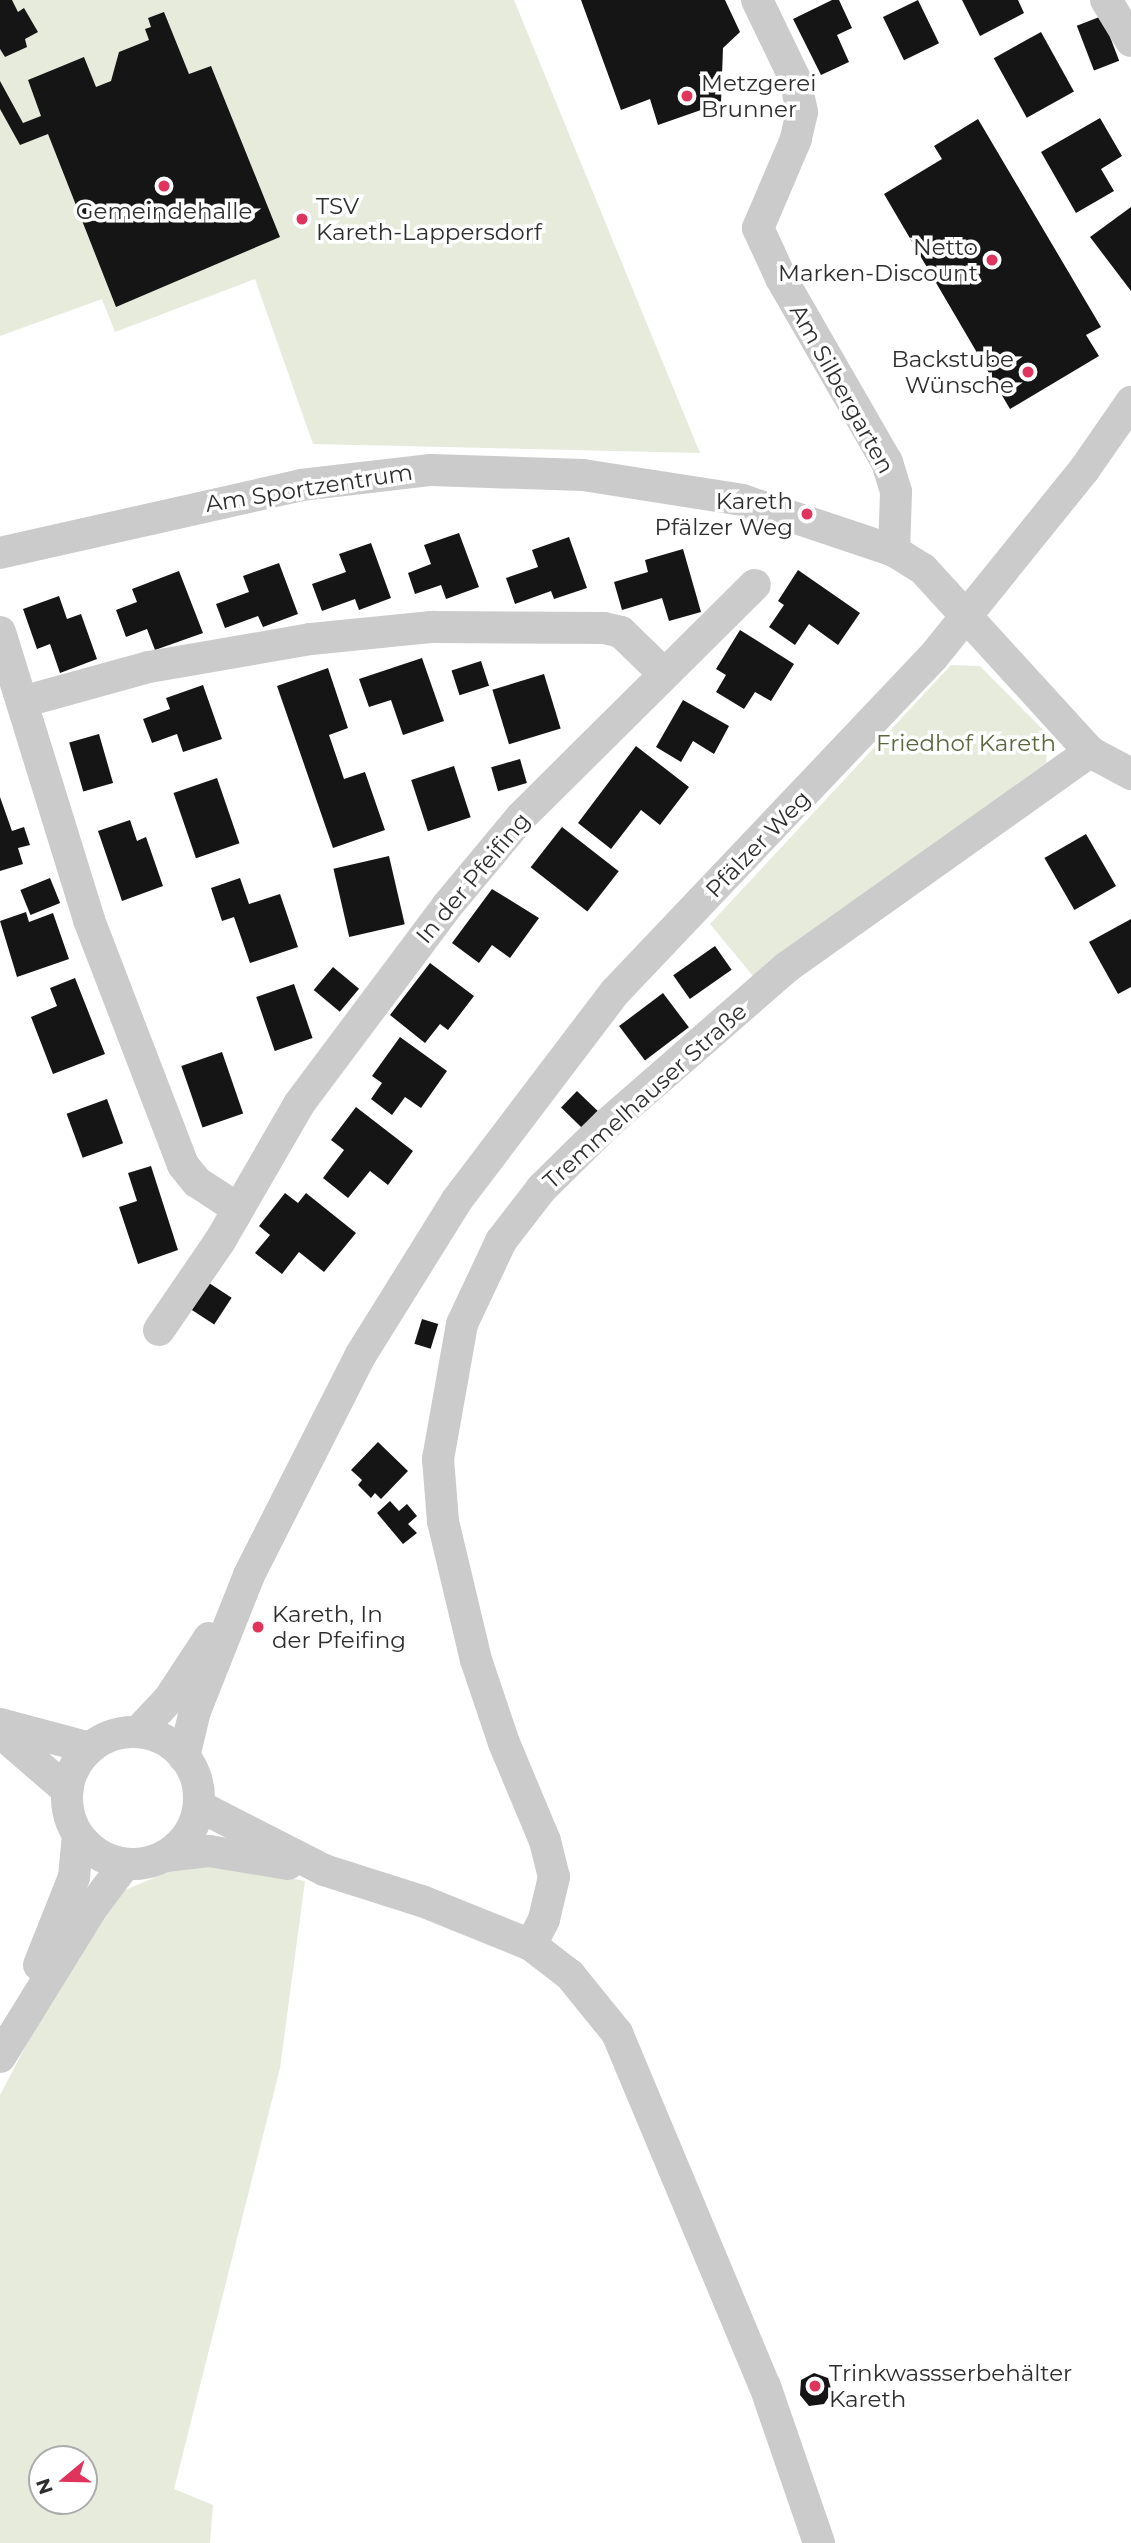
<!DOCTYPE html>
<meta charset="utf-8">
<style>
body{margin:0}
#map{position:relative;width:1131px;height:2543px;overflow:hidden;background:#fff;font-family:Montserrat,sans-serif}
div>[style]{position:absolute}
[style*='--x']{left:calc(var(--x)*1px);top:calc(var(--y)*1px);width:calc(var(--w)*1px);rotate:calc(var(--a)*1deg)}
.green>*{inset:0;background:#e6ebdc}
.building>*{inset:0;background:#151515;transform-origin:0 0}
.minor>*{height:32px;margin:-16px;padding:0 16px;transform-origin:16px;border-radius:16px;background:#cbcbcb}
.minor>.ring{margin:-16px;padding:0;box-sizing:content-box;background:none;border:32px solid #cbcbcb;border-radius:50%}
.dots>*{width:19px;height:19px;translate:-50% -50%;box-sizing:border-box;border:4px solid #fff;border-radius:50%}
span{translate:-50% -50%;white-space:nowrap;text-align:center;line-height:1.15;-webkit-text-stroke:7px #fff;paint-order:stroke}
.poi-label{font-size:23px;color:#2e2e2e}
.left{translate:0 -50%;text-align:left}
.right{translate:-100% -50%;text-align:right}
.street-label{font-size:23px;color:#2e2e2e}
.park-label{font-size:23px;color:#58683c}
.north{position:absolute;left:28px;top:2445px;width:70px;height:70px;box-sizing:border-box;background:#fff;border:2px solid #ababab;border-radius:50%;rotate:251deg;font-size:19px;font-weight:700;line-height:28px;text-align:center;color:#2e2e2e}
.north::after{content:'';display:block;margin:auto;width:24px;height:32px;background:#e1345c;clip-path:polygon(50% 0,100% 100%,50% 72%,0 100%)}
</style>
<div id="map">
<div class="green">
<div style="clip-path:polygon(0 0,514px 0,700px 453px,313px 444px,255px 279px,115px 332px,102px 299px,0 336px)"></div>
<div style="clip-path:polygon(951px 665px,980px 666px,1049px 736px,1046px 763px,753px 976px,710px 924px)"></div>
<div style="clip-path:polygon(evenodd,194px 1861px,305px 1881px,280px 2068px,174px 2489px,213px 2505px,210px 2543px,0 2543px,0 2095px,65px 1971px,118px 1893px,194px 1861px,42px 2459px,84px 2459px,84px 2501px,42px 2501px,42px 2459px)"></div>
</div>
<div class="building">
<div style="clip-path:polygon(0 0,12px 0,18px 12px,24px 8px,38px 32px,25px 39px,27px 47px,5px 57px,0 49px)"></div>
<div style="clip-path:polygon(581px 0,725px 0,740px 32px,723px 48px,721px 103px,658px 125px,650px 99px,621px 110px)"></div>
<div style="clip-path:polygon(832px 0,839px 0,852px 28px,837px 35px,849px 62px,821px 75px,793px 19px)"></div>
<div style="left:918px;top:0;width:48px;height:39px;rotate:64deg"></div>
<div style="clip-path:polygon(962px 0,1018px 0,1024px 13px,980px 36px)"></div>
<div style="clip-path:polygon(164px 12px,189px 74px,211px 66px,280px 237px,116px 307px,48px 134px,20px 145px,0 109px,0 81px,23px 123px,41px 116px,28px 80px,84px 57px,96px 87px,111px 81px,119px 52px,149px 40px,145px 29px,151px 27px,148px 18px)"></div>
<div style="left:1102px;top:16px;width:48px;height:27px;rotate:69deg"></div>
<div style="left:1041px;top:32px;width:68px;height:54px;rotate:61deg"></div>
<div style="clip-path:polygon(1100px 118px,1122px 156px,1101px 169px,1114px 191px,1076px 213px,1041px 152px)"></div>
<div style="clip-path:polygon(978px 119px,1101px 327px,1086px 335px,1099px 356px,1010px 409px,884px 194px,942px 159px,934px 146px)"></div>
<div style="clip-path:polygon(1131px 207px,1131px 291px,1090px 237px)"></div>
<div style="clip-path:polygon(459px 533px,479px 587px,446px 599px,441px 585px,415px 594px,408px 573px,431px 564px,424px 545px)"></div>
<div style="clip-path:polygon(569px 537px,587px 588px,554px 599px,551px 591px,515px 604px,506px 578px,538px 567px,532px 550px)"></div>
<div style="clip-path:polygon(371px 543px,391px 598px,359px 610px,355px 599px,322px 611px,312px 584px,346px 572px,339px 554px)"></div>
<div style="clip-path:polygon(683px 549px,701px 612px,669px 621px,662px 598px,622px 610px,614px 582px,648px 572px,645px 560px)"></div>
<div style="clip-path:polygon(279px 563px,298px 614px,263px 627px,258px 616px,225px 628px,216px 604px,249px 592px,243px 576px)"></div>
<div style="clip-path:polygon(798px 570px,860px 613px,838px 645px,809px 624px,795px 645px,769px 627px,784px 605px,778px 601px)"></div>
<div style="clip-path:polygon(179px 571px,203px 633px,155px 650px,147px 629px,126px 637px,116px 610px,137px 602px,132px 589px)"></div>
<div style="clip-path:polygon(59px 596px,67px 619px,81px 614px,97px 659px,60px 673px,50px 644px,37px 649px,23px 609px)"></div>
<div style="clip-path:polygon(740px 630px,794px 664px,771px 701px,755px 692px,744px 709px,716px 692px,726px 675px,716px 669px)"></div>
<div style="clip-path:polygon(422px 658px,444px 721px,403px 735px,391px 700px,369px 707px,359px 679px)"></div>
<div style="left:481px;top:661px;width:26px;height:31px;rotate:72deg"></div>
<div style="clip-path:polygon(328px 668px,348px 728px,329px 735px,344px 779px,365px 772px,385px 830px,333px 848px,277px 686px)"></div>
<div style="left:544px;top:674px;width:57px;height:54px;rotate:73deg"></div>
<div style="clip-path:polygon(203px 685px,222px 739px,183px 752px,177px 734px,152px 743px,143px 719px,170px 709px,166px 698px)"></div>
<div style="clip-path:polygon(683px 700px,729px 726px,714px 754px,693px 741px,681px 762px,656px 747px)"></div>
<div style="left:99px;top:734px;width:51px;height:31px;rotate:74deg"></div>
<div style="clip-path:polygon(636px 746px,689px 787px,660px 825px,641px 810px,611px 849px,578px 823px)"></div>
<div style="left:520px;top:759px;width:25px;height:30px;rotate:74deg"></div>
<div style="left:454px;top:766px;width:54px;height:45px;rotate:72deg"></div>
<div style="left:217px;top:778px;width:69px;height:46px;rotate:71deg"></div>
<div style="clip-path:polygon(0 797px,12px 831px,24px 827px,30px 845px,18px 848px,23px 864px,0 871px)"></div>
<div style="clip-path:polygon(130px 820px,137px 841px,146px 837px,163px 886px,122px 901px,98px 831px)"></div>
<div style="left:562px;top:827px;width:72px;height:51px;rotate:38deg"></div>
<div style="left:1086px;top:834px;width:60px;height:48px;rotate:60deg"></div>
<div style="left:389px;top:856px;width:70px;height:57px;rotate:77deg"></div>
<div style="left:50px;top:878px;width:27px;height:32px;rotate:68deg"></div>
<div style="clip-path:polygon(240px 878px,249px 904px,280px 894px,298px 947px,250px 963px,234px 917px,222px 921px,211px 888px)"></div>
<div style="clip-path:polygon(492px 889px,539px 918px,510px 958px,492px 945px,479px 963px,452px 943px)"></div>
<div style="clip-path:polygon(26px 912px,29px 922px,53px 913px,69px 959px,17px 977px,0 921px)"></div>
<div style="clip-path:polygon(1131px 919px,1131px 987px,1118px 994px,1089px 942px)"></div>
<div style="left:715px;top:946px;width:29px;height:51px;rotate:55deg"></div>
<div style="clip-path:polygon(430px 963px,474px 996px,448px 1030px,440px 1024px,425px 1043px,390px 1015px)"></div>
<div style="left:333px;top:967px;width:34px;height:30px;rotate:40deg"></div>
<div style="clip-path:polygon(75px 978px,105px 1054px,53px 1074px,31px 1017px,57px 1006px,50px 988px)"></div>
<div style="left:294px;top:984px;width:57px;height:40px;rotate:71deg"></div>
<div style="left:663px;top:993px;width:43px;height:55px;rotate:53deg"></div>
<div style="clip-path:polygon(400px 1037px,447px 1071px,421px 1108px,405px 1097px,392px 1115px,371px 1099px,382px 1083px,372px 1076px)"></div>
<div style="left:222px;top:1052px;width:65px;height:43px;rotate:71deg"></div>
<div style="left:577px;top:1091px;width:30px;height:23px;rotate:44deg"></div>
<div style="left:107px;top:1099px;width:47px;height:43px;rotate:70deg"></div>
<div style="clip-path:polygon(356px 1107px,413px 1151px,388px 1185px,370px 1171px,348px 1198px,323px 1178px,344px 1150px,331px 1140px)"></div>
<div style="clip-path:polygon(151px 1166px,178px 1250px,138px 1264px,119px 1207px,137px 1201px,128px 1173px)"></div>
<div style="clip-path:polygon(285px 1193px,298px 1203px,306px 1193px,356px 1233px,324px 1272px,299px 1252px,282px 1274px,255px 1253px,270px 1235px,259px 1226px)"></div>
<div style="left:209px;top:1283px;width:27px;height:32px;rotate:33deg"></div>
<div style="left:422px;top:1319px;width:17px;height:26px;rotate:17deg"></div>
<div style="clip-path:polygon(378px 1442px,408px 1471px,381px 1499px,375px 1493px,371px 1498px,358px 1485px,362px 1480px,351px 1470px)"></div>
<div style="clip-path:polygon(390px 1501px,399px 1511px,407px 1504px,417px 1516px,408px 1524px,417px 1533px,403px 1544px,377px 1513px)"></div>
<div style="clip-path:polygon(814px 2373px,828px 2378px,832px 2392px,824px 2404px,809px 2406px,800px 2395px,801px 2380px)"></div>
</div>
<div class="minor">
<div style="--x:757;--y:0;--w:88;--a:64.3"></div>
<div style="--x:795;--y:79;--w:34;--a:78"></div>
<div style="--x:802;--y:112;--w:28;--a:103"></div>
<div style="--x:796;--y:139;--w:97;--a:113.1"></div>
<div style="--x:758;--y:228;--w:55;--a:65.3"></div>
<div style="--x:781;--y:278;--w:212;--a:60.1"></div>
<div style="--x:887;--y:462;--w:31;--a:73"></div>
<div style="--x:896;--y:492;--w:59;--a:91.9"></div>
<div style="--x:1106;--y:0;--w:48;--a:58.6"></div>
<div style="--x:0;--y:553;--w:309;--a:-12.7"></div>
<div style="--x:301;--y:485;--w:131;--a:-6.6"></div>
<div style="--x:431;--y:470;--w:152;--a:1.9"></div>
<div style="--x:583;--y:475;--w:161;--a:8.9"></div>
<div style="--x:742;--y:500;--w:160;--a:18.5"></div>
<div style="--x:894;--y:551;--w:34;--a:32"></div>
<div style="--x:923;--y:569;--w:248;--a:47.6"></div>
<div style="--x:1090;--y:752;--w:47;--a:28.2"></div>
<div style="--x:0;--y:632;--w:301;--a:72.8"></div>
<div style="--x:89;--y:920;--w:262;--a:69"></div>
<div style="--x:183;--y:1165;--w:22;--a:51"></div>
<div style="--x:197;--y:1182;--w:49;--a:33.4"></div>
<div style="--x:22;--y:702;--w:132;--a:-15.4"></div>
<div style="--x:149;--y:667;--w:164;--a:-9.8"></div>
<div style="--x:311;--y:639;--w:122;--a:-5.7"></div>
<div style="--x:432;--y:627;--w:172;--a:0.3"></div>
<div style="--x:604;--y:628;--w:17;--a:13"></div>
<div style="--x:621;--y:632;--w:60;--a:44.3"></div>
<div style="--x:159;--y:1330;--w:108;--a:-55.6"></div>
<div style="--x:220;--y:1241;--w:158;--a:-60"></div>
<div style="--x:299;--y:1104;--w:247;--a:-53.2"></div>
<div style="--x:447;--y:906;--w:117;--a:-50.2"></div>
<div style="--x:522;--y:816;--w:328;--a:-44.8"></div>
<div style="--x:0;--y:1724;--w:93;--a:14.9"></div>
<div style="--x:0;--y:1732;--w:89;--a:40.9"></div>
<div style="--x:138;--y:1732;--w:45;--a:-46.8"></div>
<div style="--x:169;--y:1699;--w:73;--a:-56.7"></div>
<div class="ring" style="left:67px;top:1732px;width:100px;height:100px"></div>
<div style="--x:184;--y:1757;--w:47;--a:-76.6"></div>
<div style="--x:195;--y:1711;--w:146;--a:-68.3"></div>
<div style="--x:249;--y:1575;--w:246;--a:-63.1"></div>
<div style="--x:360;--y:1356;--w:184;--a:-58.1"></div>
<div style="--x:457;--y:1200;--w:261;--a:-52.8"></div>
<div style="--x:615;--y:992;--w:462;--a:-46.5"></div>
<div style="--x:933;--y:657;--w:240;--a:-51.1"></div>
<div style="--x:1084;--y:470;--w:83;--a:-55.3"></div>
<div style="--x:199;--y:1806;--w:140;--a:27.1"></div>
<div style="--x:324;--y:1870;--w:103;--a:17.6"></div>
<div style="--x:422;--y:1901;--w:118;--a:22"></div>
<div style="--x:531;--y:1945;--w:49;--a:37.6"></div>
<div style="--x:570;--y:1975;--w:75;--a:51"></div>
<div style="--x:617;--y:2033;--w:383;--a:67.3"></div>
<div style="--x:765;--y:2386;--w:166;--a:71"></div>
<div style="--x:165;--y:1856;--w:44;--a:-6.5"></div>
<div style="--x:209;--y:1851;--w:80;--a:9.3"></div>
<div style="--x:531;--y:1945;--w:29;--a:-63"></div>
<div style="--x:544;--y:1919;--w:43;--a:-76.6"></div>
<div style="--x:554;--y:1877;--w:37;--a:-104"></div>
<div style="--x:545;--y:1841;--w:106;--a:-112.7"></div>
<div style="--x:504;--y:1743;--w:88;--a:-108.6"></div>
<div style="--x:476;--y:1660;--w:143;--a:-103.4"></div>
<div style="--x:443;--y:1521;--w:62;--a:-94.6"></div>
<div style="--x:438;--y:1459;--w:137;--a:-79.9"></div>
<div style="--x:462;--y:1324;--w:92;--a:-64.8"></div>
<div style="--x:501;--y:1241;--w:67;--a:-52.3"></div>
<div style="--x:542;--y:1188;--w:91;--a:-44.6"></div>
<div style="--x:607;--y:1124;--w:239;--a:-41.1"></div>
<div style="--x:787;--y:967;--w:372;--a:-35.4"></div>
<div style="--x:39;--y:1965;--w:95;--a:-68.3"></div>
<div style="--x:74;--y:1877;--w:42;--a:-84.6"></div>
<div style="--x:0;--y:2057;--w:179;--a:-58.3"></div>
<div style="--x:94;--y:1905;--w:51;--a:-52.9"></div>
</div>
<div class="dots">
<div style="left:687px;top:96px;background:#e1345c"></div>
<div style="left:164px;top:186px;background:#e1345c"></div>
<div style="left:302px;top:219px;background:#e1345c"></div>
<div style="left:992px;top:260px;background:#e1345c"></div>
<div style="left:1028px;top:372px;background:#e1345c"></div>
<div style="left:807px;top:514px;background:#e1345c"></div>
<div style="left:258px;top:1627px;background:#e1345c"></div>
<div style="left:815px;top:2386px;background:#e1345c"></div>
</div>
<div class="poi-label">
<span class="left" style="left:701px;top:96px">Metzgerei<br>Brunner</span>
<span class="left" style="left:316px;top:219px">TSV<br>Kareth-Lappersdorf</span>
<span style="left:164px;top:211px">Gemeindehalle</span>
<span class="right" style="left:978px;top:260px">Netto<br>Marken-Discount</span>
<span class="right" style="left:1014px;top:372px">Backstube<br>Wünsche</span>
<span class="right" style="left:793px;top:514px">Kareth<br>Pfälzer Weg</span>
<span class="left" style="left:272px;top:1627px">Kareth, In<br>der Pfeifing</span>
<span class="left" style="left:829px;top:2386px">Trinkwassserbehälter<br>Kareth</span>
</div>
<div class="street-label">
<span style="left:842px;top:389px;rotate:61deg">Am Silbergarten</span>
<span style="left:309px;top:488px;rotate:-9deg">Am Sportzentrum</span>
<span style="left:758px;top:844px;rotate:-46deg">Pfälzer Weg</span>
<span style="left:473px;top:878px;rotate:-50deg">In der Pfeifing</span>
<span style="left:645px;top:1096px;rotate:-42deg">Tremmelhauser Straße</span>
</div>
<div class="park-label">
<span style="left:966px;top:743px">Friedhof Kareth</span>
</div>
<div class="north">N</div>
</div>
